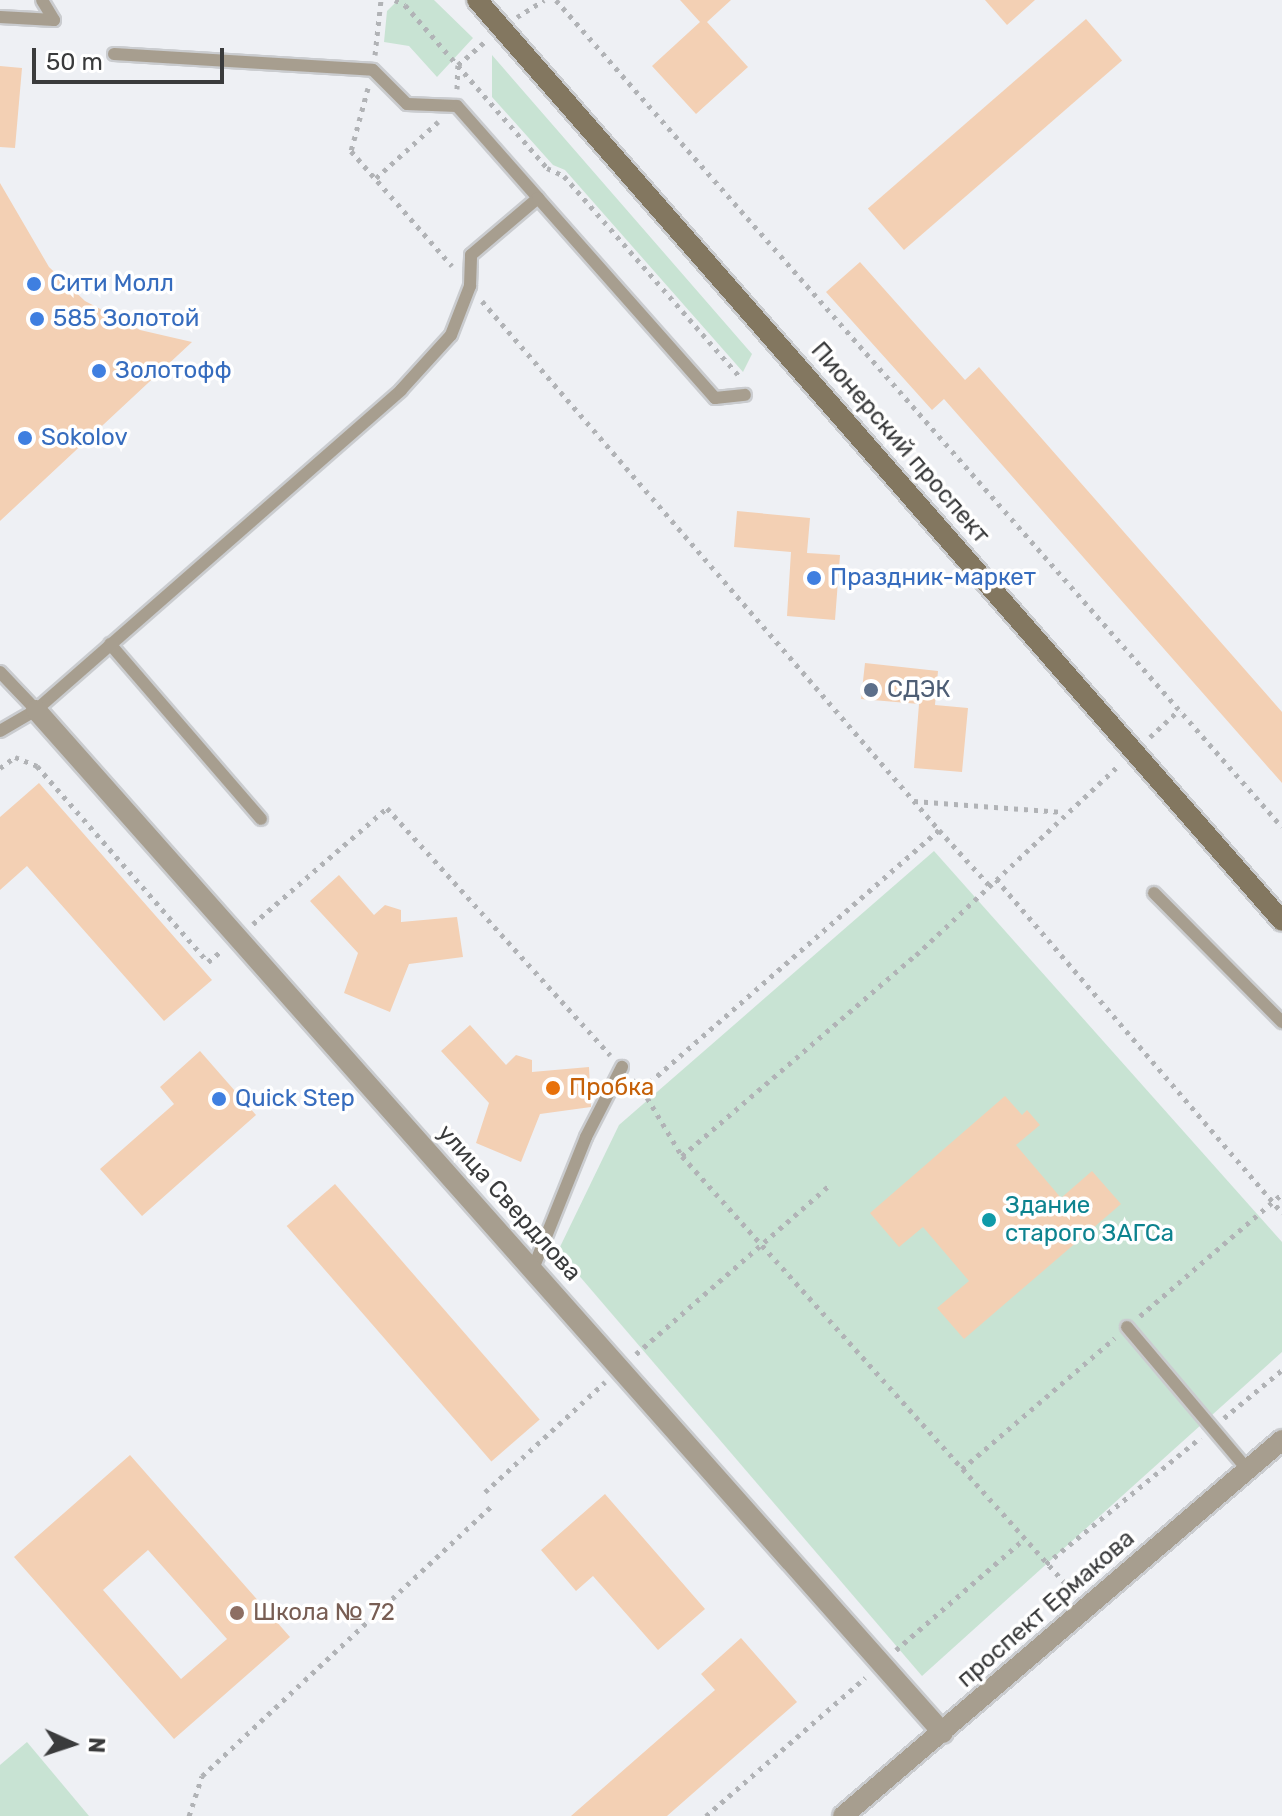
<!DOCTYPE html>
<meta charset="utf-8">
<style>
body{margin:0}
#map{position:relative;width:1282px;height:1816px;overflow:hidden;background:#eef0f4;font-family:Rubik,sans-serif}
div>[style]{position:absolute}
[style*='--x']{left:calc(var(--x)*1px);top:calc(var(--y)*1px);width:calc(var(--w)*1px);rotate:calc(var(--a)*1deg)}
.green>*{inset:0;background:#c8e3d3}
.building>*{inset:0;background:#f3d0b4;transform-origin:0 0}
.path>*{height:5px;margin-top:-2.5px;transform-origin:0;background:repeating-linear-gradient(90deg,#b1b3b6 0 4px,transparent 0 10px)}
.roads{filter:drop-shadow(2px 0 #cacccf) drop-shadow(-2px 0 #cacccf) drop-shadow(0 2px #cacccf) drop-shadow(0 -2px #cacccf)}
.service>*{height:12px;margin:-6px;padding:0 6px;transform-origin:6px;border-radius:6px;background:#a79e8f}
.minor>*{height:20px;margin:-10px;padding:0 10px;transform-origin:10px;border-radius:10px;background:#a79e8f}
.tertiary>*{height:20px;margin:-10px;padding:0 10px;transform-origin:10px;border-radius:10px;background:#a79e8f}
.secondary>*{height:20px;margin:-10px;padding:0 10px;transform-origin:10px;border-radius:10px;background:#837760}
.dots>*{width:22px;height:22px;translate:-50% -50%;box-sizing:border-box;border:4px solid #fff;border-radius:50%}
span{translate:-50% -50%;white-space:nowrap;text-align:center;line-height:1.15;-webkit-text-stroke:7px #fff;paint-order:stroke}
.shop-label{font-size:24px;color:#366cbe}
.left{translate:0 -50%;text-align:left}
.street-label{font-size:24px;color:#3a3b3c}
.service-label{font-size:24px;color:#4e5e75}
.food-label{font-size:24px;color:#c56008}
.culture-label{font-size:24px;color:#0d838f}
.education-label{font-size:24px;color:#785e54}
.north{position:absolute;left:32px;top:1704px;width:80px;height:80px;-webkit-text-stroke:6px #fff;paint-order:stroke;rotate:93deg;font-size:22px;font-weight:700;line-height:32px;text-align:center;color:#3a3b3c}
.north::after{content:'';display:block;margin:auto;width:28px;height:36px;background:#3a3b3c;clip-path:polygon(50% 0,100% 100%,50% 72%,0 100%)}
.scale{position:absolute;left:32px;top:48px;width:192px;height:36px;box-sizing:border-box;border:4px solid #3a3b3c;border-top:0;padding-left:10px;font-size:24px;line-height:28px;white-space:nowrap;color:#3a3b3c;-webkit-text-stroke:6px #fff;paint-order:stroke}
</style>
<div id="map">
<div class="green">
<div style="clip-path:polygon(398px 0,434px 0,473px 38px,437px 77px,409px 46px,384px 42px,387px 11px)"></div>
<div style="clip-path:polygon(492px 55px,752px 354px,743px 372px,565px 170px,553px 165px,492px 97px)"></div>
<div style="clip-path:polygon(934px 851px,1282px 1242px,1282px 1352px,922px 1676px,558px 1251px,619px 1125px)"></div>
<div style="clip-path:polygon(27px 1742px,89px 1816px,0 1816px,0 1765px)"></div>
</div>
<div class="building">
<div style="clip-path:polygon(680px 0,731px 0,707px 22px,748px 67px,696px 114px,652px 66px,700px 22px)"></div>
<div style="clip-path:polygon(985px 0,1035px 0,1007px 25px)"></div>
<div style="left:1086px;top:19px;width:55px;height:289px;rotate:49deg"></div>
<div style="clip-path:polygon(0 66px,22px 68px,15px 148px,0 147px)"></div>
<div style="clip-path:polygon(0 183px,49px 267px,85px 301px,140px 330px,192px 342px,0 521px)"></div>
<div style="clip-path:polygon(860px 262px,965px 380px,979px 367px,1282px 712px,1282px 783px,944px 399px,932px 410px,826px 292px)"></div>
<div style="clip-path:polygon(737px 511px,810px 518px,807px 553px,840px 555px,835px 620px,787px 616px,791px 552px,734px 547px)"></div>
<div style="clip-path:polygon(865px 663px,938px 671px,935px 705px,968px 708px,962px 772px,914px 768px,919px 704px,861px 699px)"></div>
<div style="clip-path:polygon(39px 783px,212px 980px,164px 1021px,27px 866px,0 890px,0 817px)"></div>
<div style="clip-path:polygon(339px 875px,374px 915px,385px 905px,401px 910px,401px 922px,457px 917px,463px 957px,409px 964px,390px 1012px,344px 993px,358px 953px,310px 901px)"></div>
<div style="clip-path:polygon(470px 1025px,506px 1065px,516px 1055px,532px 1060px,532px 1072px,589px 1067px,591px 1107px,540px 1114px,521px 1162px,476px 1143px,489px 1103px,441px 1051px)"></div>
<div style="clip-path:polygon(200px 1051px,256px 1115px,142px 1216px,100px 1169px,174px 1104px,160px 1087px)"></div>
<div style="clip-path:polygon(1005px 1096px,1022px 1115px,1027px 1110px,1040px 1125px,1016px 1145px,1061px 1198px,1092px 1171px,1121px 1204px,964px 1339px,937px 1308px,969px 1281px,923px 1227px,899px 1247px,870px 1213px)"></div>
<div style="left:335px;top:1184px;width:312px;height:64px;rotate:49deg"></div>
<div style="clip-path:polygon(evenodd,130px 1455px,290px 1637px,174px 1739px,14px 1557px,130px 1455px,148px 1550px,227px 1639px,181px 1679px,103px 1590px,148px 1550px)"></div>
<div style="clip-path:polygon(605px 1494px,705px 1609px,658px 1650px,593px 1576px,576px 1591px,541px 1550px)"></div>
<div style="clip-path:polygon(741px 1638px,797px 1702px,667px 1816px,571px 1816px,715px 1690px,701px 1674px)"></div>
</div>
<div class="path">
<div style="--x:395;--y:0;--w:11;--a:27"></div>
<div style="--x:405;--y:5;--w:216;--a:48.9"></div>
<div style="--x:547;--y:168;--w:19;--a:25"></div>
<div style="--x:564;--y:176;--w:269;--a:48.8"></div>
<div style="--x:556;--y:0;--w:1100;--a:48.72"></div>
<div style="--x:517;--y:17;--w:32;--a:-32"></div>
<div style="--x:375;--y:55;--w:55;--a:-83.8"></div>
<div style="--x:368;--y:88;--w:65;--a:105.1"></div>
<div style="--x:351;--y:151;--w:153;--a:48.7"></div>
<div style="--x:457;--y:89;--w:24;--a:-88"></div>
<div style="--x:458;--y:65;--w:38;--a:-41"></div>
<div style="--x:376;--y:178;--w:84;--a:-42.1"></div>
<div style="--x:482;--y:301;--w:699;--a:49.18"></div>
<div style="--x:939;--y:830;--w:394;--a:138.9"></div>
<div style="--x:642;--y:1089;--w:13;--a:-135"></div>
<div style="--x:1150;--y:737;--w:40;--a:-43"></div>
<div style="--x:0;--y:768;--w:19;--a:-36"></div>
<div style="--x:15;--y:757;--w:24;--a:22"></div>
<div style="--x:37;--y:766;--w:260;--a:48.9"></div>
<div style="--x:208;--y:962;--w:17;--a:-40"></div>
<div style="--x:914;--y:801;--w:149;--a:4.2"></div>
<div style="--x:939;--y:830;--w:74;--a:47.7"></div>
<div style="--x:996;--y:879;--w:440;--a:49.4"></div>
<div style="--x:253;--y:924;--w:177;--a:-40.9"></div>
<div style="--x:387;--y:808;--w:333;--a:47.9"></div>
<div style="--x:642;--y:1089;--w:78;--a:59.2"></div>
<div style="--x:682;--y:1156;--w:586;--a:48.11"></div>
<div style="--x:682;--y:1156;--w:308;--a:-40.7"></div>
<div style="--x:916;--y:955;--w:278;--a:-43.1"></div>
<div style="--x:1140;--y:1316;--w:187;--a:-40.7"></div>
<div style="--x:636;--y:1354;--w:259;--a:-41.1"></div>
<div style="--x:1224;--y:1418;--w:75;--a:-39.6"></div>
<div style="--x:962;--y:1469;--w:201;--a:-40.6"></div>
<div style="--x:485;--y:1492;--w:163;--a:-42.5"></div>
<div style="--x:1046;--y:1564;--w:200;--a:-39.3"></div>
<div style="--x:896;--y:1650;--w:169;--a:-40.9"></div>
<div style="--x:189;--y:1816;--w:42;--a:-72"></div>
<div style="--x:202;--y:1776;--w:398;--a:-43"></div>
<div style="--x:706;--y:1816;--w:211;--a:-41"></div>
</div>
<div class="roads">
<div class="service">
<div style="--x:0;--y:17;--w:54;--a:3.2"></div>
<div style="--x:54;--y:20;--w:23;--a:-121"></div>
<div style="--x:114;--y:54;--w:259;--a:3.5"></div>
<div style="--x:373;--y:70;--w:48;--a:45"></div>
<div style="--x:407;--y:104;--w:50;--a:2.3"></div>
<div style="--x:457;--y:106;--w:123;--a:48.6"></div>
<div style="--x:110;--y:644;--w:231;--a:49.2"></div>
<div style="--x:0;--y:672;--w:52;--a:46.5"></div>
<div style="--x:0;--y:731;--w:42;--a:-30.3"></div>
<div style="--x:36;--y:710;--w:485;--a:-41.2"></div>
<div style="--x:401;--y:390;--w:74;--a:-47.7"></div>
<div style="--x:451;--y:335;--w:53;--a:-68.8"></div>
<div style="--x:470;--y:286;--w:31;--a:-88"></div>
<div style="--x:471;--y:255;--w:88;--a:-40.4"></div>
<div style="--x:538;--y:198;--w:267;--a:48.5"></div>
<div style="--x:715;--y:398;--w:30;--a:-6"></div>
<div style="--x:1154;--y:893;--w:182;--a:45.2"></div>
<div style="--x:533;--y:1269;--w:142;--a:-68.1"></div>
<div style="--x:586;--y:1137;--w:79;--a:-62.8"></div>
<div style="--x:1127;--y:1327;--w:186;--a:49.8"></div>
</div>
<div class="minor">
<div style="--x:36;--y:710;--w:1367;--a:48.44"></div>
</div>
<div class="tertiary">
<div style="--x:843;--y:1816;--w:578;--a:-40.58"></div>
</div>
<div class="secondary">
<div style="--x:477;--y:0;--w:1223;--a:48.84"></div>
</div>
</div>
<div class="dots">
<div style="left:34px;top:284px;background:#3f7fe0"></div>
<div style="left:37px;top:319px;background:#3f7fe0"></div>
<div style="left:99px;top:371px;background:#3f7fe0"></div>
<div style="left:25px;top:438px;background:#3f7fe0"></div>
<div style="left:814px;top:578px;background:#3f7fe0"></div>
<div style="left:871px;top:690px;background:#5c6f8a"></div>
<div style="left:553px;top:1088px;background:#e8710a"></div>
<div style="left:219px;top:1099px;background:#3f7fe0"></div>
<div style="left:989px;top:1220px;background:#0f9aa8"></div>
<div style="left:237px;top:1613px;background:#8d6e63"></div>
</div>
<div class="shop-label">
<span class="left" style="left:50px;top:284px">Сити Молл</span>
<span class="left" style="left:53px;top:319px">585 Золотой</span>
<span class="left" style="left:115px;top:371px">Золотофф</span>
<span class="left" style="left:41px;top:438px">Sokolov</span>
<span class="left" style="left:830px;top:578px">Праздник-маркет</span>
<span class="left" style="left:235px;top:1099px">Quick Step</span>
</div>
<div class="street-label">
<span style="left:900px;top:443px;rotate:49deg">Пионерский проспект</span>
<span style="left:509px;top:1203px;rotate:48deg">улица Свердлова</span>
<span style="left:1046px;top:1609px;rotate:-41deg">проспект Ермакова</span>
</div>
<div class="service-label">
<span class="left" style="left:887px;top:690px">СДЭК</span>
</div>
<div class="food-label">
<span class="left" style="left:569px;top:1088px">Пробка</span>
</div>
<div class="culture-label">
<span class="left" style="left:1005px;top:1220px">Здание<br>старого ЗАГСа</span>
</div>
<div class="education-label">
<span class="left" style="left:253px;top:1613px">Школа № 72</span>
</div>
<div class="north">N</div>
<div class="scale">50 m</div>
</div>
